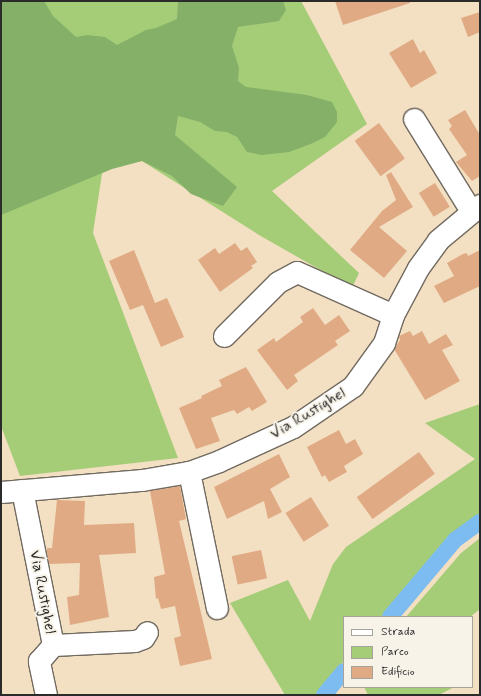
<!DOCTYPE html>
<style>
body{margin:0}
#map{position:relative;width:481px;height:696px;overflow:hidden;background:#f3dfc2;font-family:Mynerve,sans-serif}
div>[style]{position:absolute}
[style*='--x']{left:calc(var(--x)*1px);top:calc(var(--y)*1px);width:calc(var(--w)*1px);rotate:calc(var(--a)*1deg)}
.green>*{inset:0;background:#a5cd78}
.forest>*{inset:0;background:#84b068}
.canal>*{height:16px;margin:-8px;padding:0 8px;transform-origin:8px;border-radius:8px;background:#7cbcf0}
.building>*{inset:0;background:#e0ab84;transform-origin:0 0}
.roads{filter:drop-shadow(1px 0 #716a60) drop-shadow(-1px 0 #716a60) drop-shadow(0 1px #716a60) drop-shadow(0 -1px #716a60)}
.minor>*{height:21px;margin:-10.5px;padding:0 10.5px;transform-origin:10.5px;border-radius:10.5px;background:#fff}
span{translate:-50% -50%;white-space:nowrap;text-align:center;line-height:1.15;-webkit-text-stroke:4px #f7f3e8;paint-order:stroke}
.street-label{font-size:16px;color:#2b2b2b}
.frame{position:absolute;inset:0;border:2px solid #2b2b2b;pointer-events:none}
.legend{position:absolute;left:343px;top:616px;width:130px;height:72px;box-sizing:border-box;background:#f7f3e8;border:1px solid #a5a39c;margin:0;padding:5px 7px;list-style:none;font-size:12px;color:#2b2b2b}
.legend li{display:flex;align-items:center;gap:8px;height:20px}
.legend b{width:20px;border:1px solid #a5a39c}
</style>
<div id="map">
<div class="green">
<div style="clip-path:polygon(1px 1px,301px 1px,367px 124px,272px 191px,359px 273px,352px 288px,259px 235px,142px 161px,103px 167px,93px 233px,178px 458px,20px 476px,1px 426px)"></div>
<div style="clip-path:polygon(480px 404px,480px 513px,444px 542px,381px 617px,344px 617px,344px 661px,315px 695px,285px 695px,230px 603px,288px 580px,310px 621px,333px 564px,346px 547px,475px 459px,425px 423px)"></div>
<div style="clip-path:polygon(480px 538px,480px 609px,470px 617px,406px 617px,461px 553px)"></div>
<div style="clip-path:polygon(364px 687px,454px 687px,439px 695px,368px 695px)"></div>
</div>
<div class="forest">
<div style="clip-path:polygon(1px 1px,44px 1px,53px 16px,76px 37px,87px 35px,105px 37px,117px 45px,146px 30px,156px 28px,177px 19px,178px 1px,283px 1px,286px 10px,279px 21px,238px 27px,232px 46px,239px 68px,238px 81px,246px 87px,307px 95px,332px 102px,337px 112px,337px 122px,325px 137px,313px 143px,289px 152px,262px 155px,247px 152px,237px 137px,227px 132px,215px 131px,200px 122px,178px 116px,175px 135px,237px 187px,223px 206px,191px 194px,172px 176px,142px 161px,112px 169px,1px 215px)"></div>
</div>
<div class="canal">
<div style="--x:390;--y:617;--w:101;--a:-49.8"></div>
<div style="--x:455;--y:540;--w:31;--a:-36"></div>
<div style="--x:324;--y:695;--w:31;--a:-50"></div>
</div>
<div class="building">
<div style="clip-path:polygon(335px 1px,410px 1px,410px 3px,343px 25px)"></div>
<div style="clip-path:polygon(480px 12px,480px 32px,468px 37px,461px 18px)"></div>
<div style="clip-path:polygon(413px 39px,420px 53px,424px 50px,437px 73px,411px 88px,389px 53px)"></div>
<div style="clip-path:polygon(465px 110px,480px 135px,480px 176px,472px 181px,456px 162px,467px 155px,449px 129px,452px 126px,448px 120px)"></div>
<div style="left:379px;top:123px;width:44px;height:30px;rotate:54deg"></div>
<div style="clip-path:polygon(391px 172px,413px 207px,379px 227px,407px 251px,384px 278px,350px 250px,382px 211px,396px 200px,386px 175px)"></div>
<div style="left:435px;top:183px;width:28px;height:19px;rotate:58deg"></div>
<div style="clip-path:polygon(235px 243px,241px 251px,247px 247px,257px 262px,251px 266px,253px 268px,220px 292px,198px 260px,215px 248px,219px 254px)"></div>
<div style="clip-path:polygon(134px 250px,155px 303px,167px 298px,184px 337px,161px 347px,143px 305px,130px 310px,109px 261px)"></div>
<div style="clip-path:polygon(480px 250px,480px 286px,444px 303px,434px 286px,454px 276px,447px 263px,463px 254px,467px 253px,468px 256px)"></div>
<div style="clip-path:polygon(313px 308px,325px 325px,339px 315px,350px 331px,335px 341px,338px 345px,294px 375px,298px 381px,287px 390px,257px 350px,274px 338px,276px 342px,303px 322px,300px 317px)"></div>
<div style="clip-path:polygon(410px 331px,413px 336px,422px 331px,429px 344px,446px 334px,453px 345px,442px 350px,460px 381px,425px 400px,394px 349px,400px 340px,399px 336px)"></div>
<div style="clip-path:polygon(246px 367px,267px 402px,252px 411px,249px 407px,237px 414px,234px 410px,211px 418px,220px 441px,196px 449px,179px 408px,202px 398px,201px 396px,222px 386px,219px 380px)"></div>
<div style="clip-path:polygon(339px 430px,346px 444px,355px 439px,363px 454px,344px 466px,347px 472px,329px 482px,325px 475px,322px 477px,307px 447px)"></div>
<div style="left:419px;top:452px;width:27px;height:77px;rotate:54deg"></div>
<div style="clip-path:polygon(279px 454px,290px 477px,270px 489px,282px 512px,268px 519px,264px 501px,227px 519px,214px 487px)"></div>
<div style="clip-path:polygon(180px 486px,186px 519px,179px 521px,212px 659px,180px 666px,174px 638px,181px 636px,175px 606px,161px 609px,158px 598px,156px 599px,154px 577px,165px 574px,150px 491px)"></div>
<div style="left:311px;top:497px;width:34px;height:30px;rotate:58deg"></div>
<div style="clip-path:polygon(57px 500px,85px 501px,84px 525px,134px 523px,136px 553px,99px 555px,109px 617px,70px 625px,67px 597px,79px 595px,80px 563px,49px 564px,47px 552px,47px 548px,52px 548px)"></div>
<div style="left:261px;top:550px;width:29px;height:30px;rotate:78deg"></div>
</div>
<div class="roads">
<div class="minor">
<div style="--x:414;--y:119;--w:108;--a:58.2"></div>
<div style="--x:224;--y:336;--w:76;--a:-45"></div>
<div style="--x:278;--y:282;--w:21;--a:-28"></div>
<div style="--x:297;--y:272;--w:105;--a:24.1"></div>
<div style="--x:189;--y:472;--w:139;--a:78.4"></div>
<div style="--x:22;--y:490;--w:158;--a:78.7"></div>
<div style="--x:53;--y:645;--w:82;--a:-2.8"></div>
<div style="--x:135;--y:641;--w:9;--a:-21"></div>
<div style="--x:143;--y:638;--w:7;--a:-56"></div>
<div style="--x:1;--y:492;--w:142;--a:-4.9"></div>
<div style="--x:142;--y:480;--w:48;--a:-9.7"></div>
<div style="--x:189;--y:472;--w:32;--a:-20"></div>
<div style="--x:219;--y:461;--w:81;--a:-24.7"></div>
<div style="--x:293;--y:427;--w:73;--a:-34.3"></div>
<div style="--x:353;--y:386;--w:53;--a:-54.2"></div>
<div style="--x:384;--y:343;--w:29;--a:-72"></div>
<div style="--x:393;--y:315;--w:53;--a:-62"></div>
<div style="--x:418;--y:268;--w:34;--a:-54"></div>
<div style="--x:438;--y:240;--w:55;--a:-39.8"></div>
<div style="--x:46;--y:695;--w:35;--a:-102"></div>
<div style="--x:39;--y:661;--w:21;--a:-49"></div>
</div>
</div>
<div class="street-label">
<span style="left:308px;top:414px;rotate:-31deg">Via Rustighel</span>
<span style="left:42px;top:592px;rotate:79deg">Via Rustighel</span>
</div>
<div class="frame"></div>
<ul class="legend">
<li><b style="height:5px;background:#fff"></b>Strada</li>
<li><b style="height:11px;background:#a5cd78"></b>Parco</li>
<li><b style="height:11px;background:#e0ab84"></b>Edificio</li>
</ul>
</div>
